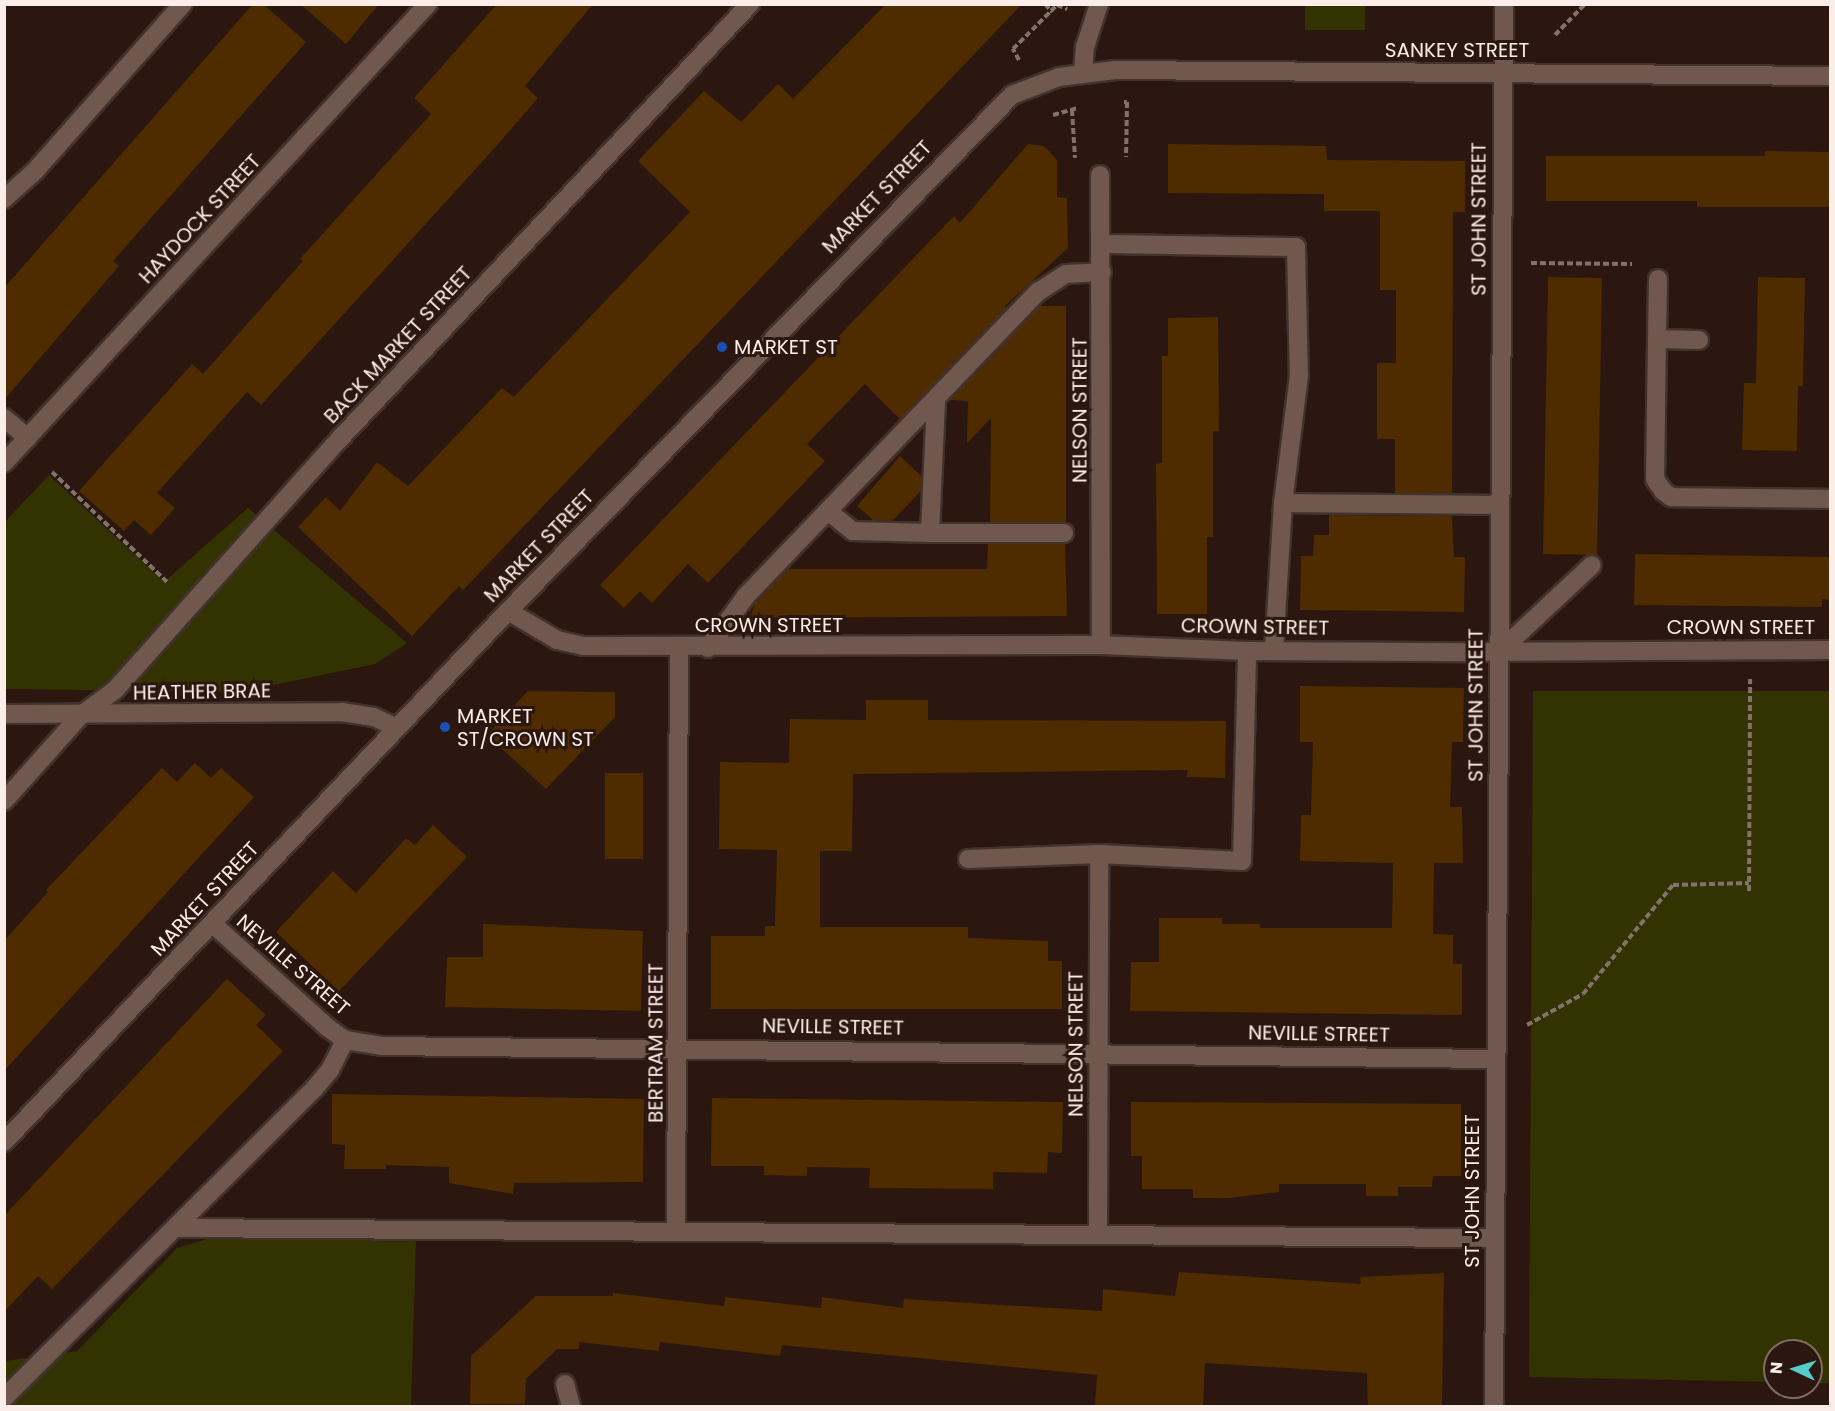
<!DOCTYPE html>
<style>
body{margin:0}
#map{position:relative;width:1835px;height:1411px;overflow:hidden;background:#2b170f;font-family:Poppins,sans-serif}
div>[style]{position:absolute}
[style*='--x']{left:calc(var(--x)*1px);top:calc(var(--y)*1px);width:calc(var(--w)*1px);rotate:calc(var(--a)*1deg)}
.green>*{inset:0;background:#323300;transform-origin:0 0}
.building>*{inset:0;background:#4e2c00;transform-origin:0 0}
.path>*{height:4px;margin-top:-2px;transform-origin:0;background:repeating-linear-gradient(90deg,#83726b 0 6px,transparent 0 9px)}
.roads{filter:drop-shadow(2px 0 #41322e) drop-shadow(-2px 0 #41322e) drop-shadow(0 2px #41322e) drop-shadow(0 -2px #41322e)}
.lane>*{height:18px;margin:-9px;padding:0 9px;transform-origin:9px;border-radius:9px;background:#70584e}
.street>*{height:18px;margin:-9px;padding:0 9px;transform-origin:9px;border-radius:9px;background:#70584e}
.secondary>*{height:18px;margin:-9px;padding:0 9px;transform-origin:9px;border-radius:9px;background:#70584e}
.dots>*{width:16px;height:16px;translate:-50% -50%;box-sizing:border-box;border:3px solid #2b170f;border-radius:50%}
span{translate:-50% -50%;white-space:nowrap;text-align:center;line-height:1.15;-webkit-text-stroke:6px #2b170f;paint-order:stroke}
.street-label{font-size:20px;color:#fbede7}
.poi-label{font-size:20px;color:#fbede7}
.left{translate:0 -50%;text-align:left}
.frame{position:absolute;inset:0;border:6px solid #fbede7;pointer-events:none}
.north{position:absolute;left:1763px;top:1339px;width:60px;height:60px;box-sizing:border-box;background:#2b170f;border:2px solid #7e6d65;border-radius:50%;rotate:274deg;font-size:16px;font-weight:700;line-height:24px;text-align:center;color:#fbede7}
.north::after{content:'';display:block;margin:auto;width:21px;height:27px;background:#53cdc9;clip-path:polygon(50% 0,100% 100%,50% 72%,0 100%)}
</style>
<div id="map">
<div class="green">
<div style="left:1305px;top:5px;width:60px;height:25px"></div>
<div style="clip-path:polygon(49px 475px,164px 582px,248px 508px,407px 643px,375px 664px,240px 692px,5px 689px,4px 523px)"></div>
<div style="clip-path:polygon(1533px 691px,1830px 691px,1830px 1383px,1811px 1383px,1811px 1351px,1775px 1351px,1775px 1382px,1529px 1377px)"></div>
<div style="clip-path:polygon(217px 1236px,416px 1240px,411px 1406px,5px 1406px,5px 1361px,77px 1351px,177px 1248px)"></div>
</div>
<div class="building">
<div style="clip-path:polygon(253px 4px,263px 4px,306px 42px,113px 261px,119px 266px,4px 400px,4px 288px)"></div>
<div style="clip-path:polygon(300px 4px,379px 4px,346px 44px)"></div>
<div style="clip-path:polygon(497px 4px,593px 4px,525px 86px,538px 98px,491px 152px,261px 405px,247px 392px,157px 493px,175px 508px,151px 535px,134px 520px,124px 531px,79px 491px,192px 364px,203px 374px,303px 261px,300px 259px,431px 114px,414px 98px)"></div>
<div style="clip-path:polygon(886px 4px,1022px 4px,463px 590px,459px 586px,412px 636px,298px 527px,326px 497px,340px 511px,377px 462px,408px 486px,502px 388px,514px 397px,690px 212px,638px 161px,704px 91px,741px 122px,778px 84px,793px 99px)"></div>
<div style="clip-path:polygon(1028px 144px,1044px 146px,1057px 160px,1057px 197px,1067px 198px,1068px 248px,1004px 307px,1008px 307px,900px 419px,865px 384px,807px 444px,825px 461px,708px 583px,688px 564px,652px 603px,640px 591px,624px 608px,600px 585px,954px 216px,960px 223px)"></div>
<div style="clip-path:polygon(1168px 144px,1326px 146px,1327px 160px,1465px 161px,1465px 212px,1453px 212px,1452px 493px,1395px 493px,1395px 439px,1377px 439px,1377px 363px,1396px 363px,1396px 290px,1380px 290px,1380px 211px,1324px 211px,1324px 194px,1168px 193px)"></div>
<div style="clip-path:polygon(1765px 151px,1830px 152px,1830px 207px,1697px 207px,1697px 201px,1546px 201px,1546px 156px,1765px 156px)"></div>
<div style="left:1548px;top:277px;width:54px;height:277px;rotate:1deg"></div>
<div style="clip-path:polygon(1758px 277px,1805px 278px,1803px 386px,1798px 386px,1797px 451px,1742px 450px,1744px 383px,1756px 383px)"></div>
<div style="clip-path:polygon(1040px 306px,1066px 306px,1066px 522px,990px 522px,991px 418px,967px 443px,968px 401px,950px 400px)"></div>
<div style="clip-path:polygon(1218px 317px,1219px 431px,1213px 431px,1213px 537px,1207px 537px,1207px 614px,1157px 614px,1156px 464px,1162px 463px,1162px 356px,1168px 356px,1168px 318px)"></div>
<div style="clip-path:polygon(900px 456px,921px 476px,921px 491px,892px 521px,873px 520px,857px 506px)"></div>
<div style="clip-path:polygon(1329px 515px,1452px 516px,1454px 557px,1465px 557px,1464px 612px,1300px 610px,1301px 556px,1313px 556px,1314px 535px,1329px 535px)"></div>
<div style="clip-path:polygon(988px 544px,1065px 544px,1067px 616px,750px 618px,755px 603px,788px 569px,987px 569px)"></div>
<div style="clip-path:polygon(1635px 554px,1830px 557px,1830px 600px,1822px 599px,1822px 607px,1634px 605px)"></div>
<div style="clip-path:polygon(1300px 686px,1464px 688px,1463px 742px,1452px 742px,1450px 807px,1462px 807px,1463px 863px,1434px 863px,1433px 934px,1453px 935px,1453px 964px,1462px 964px,1462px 1015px,1130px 1011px,1131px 962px,1159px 962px,1159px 918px,1222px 918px,1222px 924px,1260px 924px,1260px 928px,1392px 928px,1393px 863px,1300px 861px,1301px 815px,1311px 815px,1313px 742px,1300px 742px)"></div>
<div style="clip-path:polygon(528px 691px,615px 692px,615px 717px,546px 789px,487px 735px)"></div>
<div style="clip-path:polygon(866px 700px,928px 700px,928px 720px,1226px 721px,1225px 778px,1187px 777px,1188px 770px,853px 774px,852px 851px,820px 851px,820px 927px,968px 927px,968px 938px,1048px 941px,1048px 961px,1062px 961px,1062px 1009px,711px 1009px,711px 936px,765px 936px,765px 926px,775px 926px,777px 850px,719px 849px,720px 762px,789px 763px,790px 719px,866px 720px)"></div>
<div style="clip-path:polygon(195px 763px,211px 778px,221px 768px,254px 797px,4px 1071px,4px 941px,48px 892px,46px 890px,162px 768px,177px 782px)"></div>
<div style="left:605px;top:773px;width:38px;height:86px"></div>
<div style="clip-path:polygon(433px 825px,467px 857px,339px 991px,276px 932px,333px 871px,356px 893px,406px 838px,415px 845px)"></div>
<div style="clip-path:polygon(483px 924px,643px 931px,641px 1011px,445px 1007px,447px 957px,483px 957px)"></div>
<div style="clip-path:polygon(227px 979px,266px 1015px,256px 1025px,283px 1051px,52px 1289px,38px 1276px,4px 1312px,4px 1216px)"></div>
<div style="clip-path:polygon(332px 1094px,644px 1099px,643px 1182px,514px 1183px,513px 1194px,449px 1183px,449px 1167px,386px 1165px,386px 1169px,344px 1169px,345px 1145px,332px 1144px)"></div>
<div style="clip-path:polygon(712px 1098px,1063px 1102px,1062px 1153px,1048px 1152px,1047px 1173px,993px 1172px,993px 1189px,869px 1188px,870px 1168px,807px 1167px,807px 1176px,764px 1175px,764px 1166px,711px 1166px)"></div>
<div style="clip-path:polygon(1131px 1102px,1461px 1104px,1461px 1176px,1433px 1176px,1432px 1187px,1398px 1187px,1398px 1196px,1366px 1196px,1366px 1184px,1279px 1184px,1279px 1192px,1229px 1198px,1193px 1198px,1193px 1189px,1142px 1189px,1142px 1156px,1131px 1156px)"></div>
<div style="clip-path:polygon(1179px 1272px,1361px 1284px,1360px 1277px,1444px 1273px,1442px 1407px,1368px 1407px,1367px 1373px,1205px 1363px,1203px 1407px,1095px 1407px,1097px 1375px,782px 1345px,780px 1356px,660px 1342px,659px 1351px,579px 1342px,579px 1349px,557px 1349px,526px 1379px,525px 1404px,470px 1404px,471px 1356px,536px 1296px,613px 1296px,613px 1293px,724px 1306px,725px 1297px,821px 1308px,822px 1297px,903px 1308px,904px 1299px,1102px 1311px,1103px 1289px,1175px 1296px)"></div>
</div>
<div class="path">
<div style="--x:1045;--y:4;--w:11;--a:49"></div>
<div style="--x:1555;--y:35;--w:43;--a:-45.9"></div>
<div style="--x:1019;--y:60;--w:13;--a:-119"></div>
<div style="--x:1013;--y:49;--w:62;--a:-45"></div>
<div style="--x:1057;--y:5;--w:11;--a:22"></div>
<div style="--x:1124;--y:102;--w:3;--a:0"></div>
<div style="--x:1127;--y:102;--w:55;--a:91"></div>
<div style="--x:1072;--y:110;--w:48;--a:86.4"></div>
<div style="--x:1053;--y:115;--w:26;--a:-16"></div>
<div style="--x:1531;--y:263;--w:101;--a:0.6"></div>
<div style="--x:52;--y:472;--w:161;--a:43.7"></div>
<div style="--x:1749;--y:891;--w:212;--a:-89.7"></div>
<div style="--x:1527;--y:1025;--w:64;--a:-29"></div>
<div style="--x:1583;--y:994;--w:141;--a:-50.5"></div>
<div style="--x:1673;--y:885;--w:76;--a:-1.5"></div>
</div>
<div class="roads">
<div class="lane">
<div style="--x:4;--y:199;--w:42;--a:-42.1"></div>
<div style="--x:35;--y:171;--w:223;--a:-48.5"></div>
<div style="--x:1102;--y:244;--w:194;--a:0.9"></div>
<div style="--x:1296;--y:247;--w:128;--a:88.7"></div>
<div style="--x:1299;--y:375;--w:129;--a:97.1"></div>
<div style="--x:1283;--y:503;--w:148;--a:93.5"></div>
<div style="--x:4;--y:418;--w:31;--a:40"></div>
<div style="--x:1283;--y:503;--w:216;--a:0.5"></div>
<div style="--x:828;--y:511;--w:32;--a:39"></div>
<div style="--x:853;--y:531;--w:77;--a:1.5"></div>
<div style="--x:930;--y:533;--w:134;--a:-87.4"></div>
<div style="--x:930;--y:533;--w:134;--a:0"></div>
<div style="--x:708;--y:648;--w:64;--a:-53.8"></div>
<div style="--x:746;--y:596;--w:422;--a:-46.2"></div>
<div style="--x:1038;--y:292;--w:33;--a:-33"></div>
<div style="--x:1066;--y:274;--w:36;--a:-3"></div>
<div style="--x:1499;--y:652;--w:127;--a:-43.1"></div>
<div style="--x:4;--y:801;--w:114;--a:-48.2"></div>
<div style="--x:1242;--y:861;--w:210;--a:-88.6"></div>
<div style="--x:177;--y:1228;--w:1317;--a:0.44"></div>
<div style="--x:4;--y:1398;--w:438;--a:-44.9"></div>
<div style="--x:314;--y:1089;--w:25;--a:-50"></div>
<div style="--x:330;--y:1070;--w:34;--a:-63"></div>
</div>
<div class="street">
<div style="--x:1083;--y:73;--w:26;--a:-86"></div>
<div style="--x:1085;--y:47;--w:45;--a:-72"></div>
<div style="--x:1100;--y:175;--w:470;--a:89.9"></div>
<div style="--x:1658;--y:279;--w:60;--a:91"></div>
<div style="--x:1657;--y:339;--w:42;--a:1.4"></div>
<div style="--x:1657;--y:339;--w:140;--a:90.8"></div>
<div style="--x:1655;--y:479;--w:14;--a:56"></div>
<div style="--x:1663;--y:491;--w:10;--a:37"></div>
<div style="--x:1671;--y:497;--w:159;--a:0.7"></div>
<div style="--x:4;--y:463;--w:625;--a:-47.27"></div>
<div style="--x:508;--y:611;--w:57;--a:30.6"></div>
<div style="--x:557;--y:640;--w:27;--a:13"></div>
<div style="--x:583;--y:646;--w:518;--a:-0.11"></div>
<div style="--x:1101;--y:645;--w:146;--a:2.4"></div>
<div style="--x:1247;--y:651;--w:223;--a:0.3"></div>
<div style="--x:1470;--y:652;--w:360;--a:-0.3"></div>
<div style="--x:4;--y:714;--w:338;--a:-0.3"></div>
<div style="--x:342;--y:712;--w:32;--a:9"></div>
<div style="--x:374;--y:717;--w:25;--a:26"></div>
<div style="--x:80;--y:716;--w:44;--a:-36.6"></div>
<div style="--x:115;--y:690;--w:327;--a:-48.2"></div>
<div style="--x:333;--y:446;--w:608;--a:-46.67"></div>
<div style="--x:968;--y:859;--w:131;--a:-2.2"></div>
<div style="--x:1099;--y:854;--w:143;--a:2.8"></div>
<div style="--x:213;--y:924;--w:154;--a:42.1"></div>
<div style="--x:327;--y:1027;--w:22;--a:36"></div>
<div style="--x:345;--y:1040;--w:37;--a:9"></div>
<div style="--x:382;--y:1046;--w:1114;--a:0.67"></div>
<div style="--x:676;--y:1232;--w:584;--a:-89.71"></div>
<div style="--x:1098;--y:1235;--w:381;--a:-89.8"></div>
<div style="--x:565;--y:1384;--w:23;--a:75"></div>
<div style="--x:1494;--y:1406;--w:1402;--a:-89.59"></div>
</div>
<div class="secondary">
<div style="--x:4;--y:1142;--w:732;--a:-46.49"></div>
<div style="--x:508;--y:611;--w:721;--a:-45.67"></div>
<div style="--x:1012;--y:95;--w:50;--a:-21"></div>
<div style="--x:1059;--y:77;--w:57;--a:-7"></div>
<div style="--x:1116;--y:70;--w:714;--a:0.48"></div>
</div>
</div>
<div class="dots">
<div style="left:722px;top:347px;background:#1a4fb4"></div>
<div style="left:445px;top:727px;background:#1a4fb4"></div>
</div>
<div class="street-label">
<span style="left:1457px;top:50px">SANKEY STREET</span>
<span style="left:877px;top:197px;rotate:-46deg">MARKET STREET</span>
<span style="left:200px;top:219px;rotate:-47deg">HAYDOCK STREET</span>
<span style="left:1479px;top:219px;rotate:-90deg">ST JOHN STREET</span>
<span style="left:398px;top:345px;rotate:-47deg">BACK MARKET STREET</span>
<span style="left:1080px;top:410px;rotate:-90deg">NELSON STREET</span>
<span style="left:539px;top:546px;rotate:-46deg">MARKET STREET</span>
<span style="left:769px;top:625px">CROWN STREET</span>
<span style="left:1255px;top:627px;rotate:1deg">CROWN STREET</span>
<span style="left:1741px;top:627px">CROWN STREET</span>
<span style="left:202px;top:692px;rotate:-1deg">HEATHER BRAE</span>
<span style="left:1476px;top:705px;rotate:-90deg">ST JOHN STREET</span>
<span style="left:205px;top:899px;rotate:-47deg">MARKET STREET</span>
<span style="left:293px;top:965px;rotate:41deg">NEVILLE STREET</span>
<span style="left:833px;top:1027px;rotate:1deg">NEVILLE STREET</span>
<span style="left:1319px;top:1034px;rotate:1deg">NEVILLE STREET</span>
<span style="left:656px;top:1043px;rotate:-90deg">BERTRAM STREET</span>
<span style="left:1076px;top:1044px;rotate:-90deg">NELSON STREET</span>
<span style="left:1472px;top:1191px;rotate:-90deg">ST JOHN STREET</span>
</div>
<div class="poi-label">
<span class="left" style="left:734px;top:347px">MARKET ST</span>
<span class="left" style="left:457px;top:728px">MARKET<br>ST/CROWN ST</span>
</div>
<div class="frame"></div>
<div class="north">N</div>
</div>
